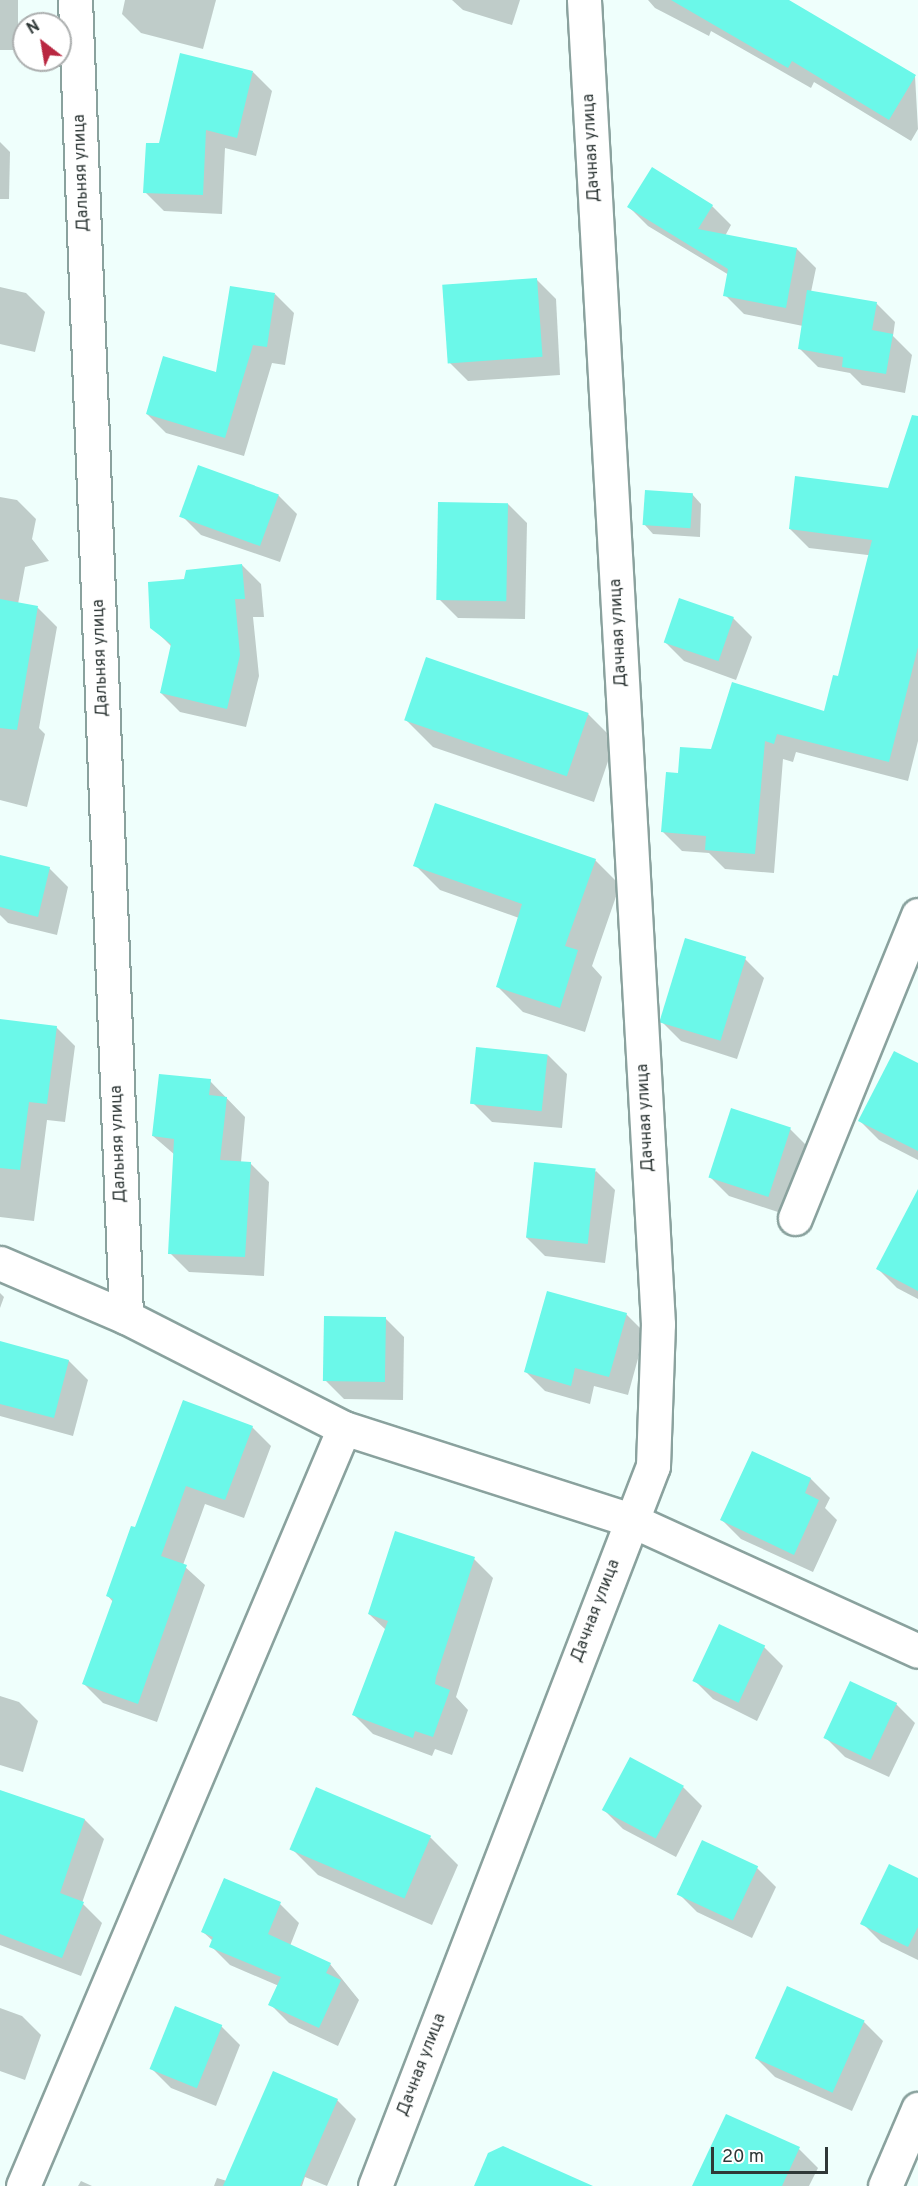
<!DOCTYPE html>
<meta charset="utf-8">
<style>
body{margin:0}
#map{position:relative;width:918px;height:2186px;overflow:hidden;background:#effffc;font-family:Overpass,sans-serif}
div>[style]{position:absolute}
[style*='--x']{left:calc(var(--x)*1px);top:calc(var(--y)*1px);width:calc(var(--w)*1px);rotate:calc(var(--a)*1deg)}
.shadow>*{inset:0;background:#0003;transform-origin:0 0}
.building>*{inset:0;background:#6bf8e9;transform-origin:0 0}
.roads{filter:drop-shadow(2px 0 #8aa29e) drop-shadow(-2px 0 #8aa29e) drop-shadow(0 2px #8aa29e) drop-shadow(0 -2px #8aa29e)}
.minor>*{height:33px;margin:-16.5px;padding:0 16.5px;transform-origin:16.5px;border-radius:16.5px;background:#fff}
span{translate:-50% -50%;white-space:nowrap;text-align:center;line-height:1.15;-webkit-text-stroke:4.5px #fff;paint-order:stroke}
.street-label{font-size:16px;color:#2f3837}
.north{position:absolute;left:12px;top:12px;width:60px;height:60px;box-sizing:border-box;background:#fff;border:2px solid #acafaf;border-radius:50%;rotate:329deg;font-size:16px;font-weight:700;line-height:24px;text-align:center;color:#2f3837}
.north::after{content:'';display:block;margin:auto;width:21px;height:27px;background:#b92741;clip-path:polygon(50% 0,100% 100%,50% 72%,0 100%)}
.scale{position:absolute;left:711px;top:2147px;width:117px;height:27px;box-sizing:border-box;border:3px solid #2f3837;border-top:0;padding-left:8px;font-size:18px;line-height:21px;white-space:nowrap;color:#2f3837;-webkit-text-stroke:4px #fff;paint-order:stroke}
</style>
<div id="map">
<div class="shadow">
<div style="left:0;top:0;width:18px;height:50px"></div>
<div style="clip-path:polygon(125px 0,216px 0,203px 49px,141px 33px,122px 14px)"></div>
<div style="clip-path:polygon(452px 0,520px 0,512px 25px,463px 10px)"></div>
<div style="clip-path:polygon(648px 0,785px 0,915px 76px,918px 129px,911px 141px,814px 82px,811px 88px,711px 31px,709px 36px,655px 8px)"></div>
<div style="clip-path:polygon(253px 72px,272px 91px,256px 156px,225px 148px,222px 214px,164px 211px,145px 192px,160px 145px)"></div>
<div style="clip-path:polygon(0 142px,10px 152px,9px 199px,0 199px)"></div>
<div style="clip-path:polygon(712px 206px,731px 225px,725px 236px,797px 249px,816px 268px,811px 292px,876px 303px,895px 322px,893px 336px,912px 355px,905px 393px,862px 385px,850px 373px,818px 367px,799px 348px,803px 326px,744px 314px,725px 295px,729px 275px,648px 226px,629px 207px)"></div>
<div style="clip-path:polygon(537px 280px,556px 299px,560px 375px,468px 381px,449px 362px)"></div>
<div style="clip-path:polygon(0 287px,26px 293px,45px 312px,35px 352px,0 344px)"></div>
<div style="clip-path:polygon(275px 294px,294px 313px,285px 365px,272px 363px,244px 456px,166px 433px,147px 414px,218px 374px)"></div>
<div style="clip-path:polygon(918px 478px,918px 741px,908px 781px,796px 752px,793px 762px,783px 759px,774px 873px,725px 869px,709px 853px,682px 851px,663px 832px,679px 774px,712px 751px,825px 713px)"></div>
<div style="clip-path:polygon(866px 486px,876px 556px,809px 548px,790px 529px)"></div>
<div style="clip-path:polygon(692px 494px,701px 504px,700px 537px,653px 534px,644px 524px)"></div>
<div style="clip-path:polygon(278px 495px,297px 514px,280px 562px,201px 535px,182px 516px)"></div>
<div style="clip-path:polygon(0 497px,17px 500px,36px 519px,32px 539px,49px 561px,25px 567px,18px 604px,38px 608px,57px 627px,39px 728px,45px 734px,27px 807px,0 800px)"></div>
<div style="clip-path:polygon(508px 504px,527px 523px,525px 619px,458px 618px,439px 599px)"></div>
<div style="clip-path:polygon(242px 565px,261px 584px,264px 617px,253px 617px,259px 676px,246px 727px,180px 712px,161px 693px,172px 647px,152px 627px,185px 581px)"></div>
<div style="clip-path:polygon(733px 618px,752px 637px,736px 680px,684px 661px,665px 642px)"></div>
<div style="clip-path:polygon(588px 714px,615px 741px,594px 802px,433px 747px,406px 720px)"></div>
<div style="clip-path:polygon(0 856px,49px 868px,68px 887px,57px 935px,8px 923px,0 915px)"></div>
<div style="clip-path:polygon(595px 860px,620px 885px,592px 966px,602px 977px,585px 1032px,523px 1012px,498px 987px,519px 918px,440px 890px,415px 865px)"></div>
<div style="clip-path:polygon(745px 959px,764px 978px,737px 1059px,681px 1041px,662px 1022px)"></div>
<div style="clip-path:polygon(0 1020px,56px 1027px,75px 1046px,65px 1122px,47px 1120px,34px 1221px,0 1217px)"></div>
<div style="clip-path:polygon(548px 1055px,567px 1074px,562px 1128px,492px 1122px,473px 1103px)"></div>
<div style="clip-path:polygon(918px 1065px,918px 1160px,879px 1140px,860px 1121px)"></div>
<div style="clip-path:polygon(210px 1081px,245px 1117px,241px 1162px,250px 1163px,269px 1182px,264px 1276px,189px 1272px,170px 1253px,175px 1155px,153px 1136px)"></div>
<div style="clip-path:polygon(790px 1129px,809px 1148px,787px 1215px,729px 1196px,710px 1177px)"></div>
<div style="clip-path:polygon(596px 1171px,615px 1190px,605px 1263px,545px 1256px,526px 1237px)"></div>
<div style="clip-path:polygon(918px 1231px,918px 1299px,897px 1288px,878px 1269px)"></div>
<div style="clip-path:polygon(0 1293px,4px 1297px,0 1308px)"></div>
<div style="clip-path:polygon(626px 1314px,645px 1333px,628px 1395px,594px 1386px,590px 1404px,545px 1391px,526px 1372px)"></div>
<div style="clip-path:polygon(385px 1318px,404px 1337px,403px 1400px,344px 1399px,325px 1380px)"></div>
<div style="clip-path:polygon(0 1343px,69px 1361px,88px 1380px,73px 1436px,0 1416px)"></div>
<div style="clip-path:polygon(252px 1427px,271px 1446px,244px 1518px,205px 1504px,183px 1565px,205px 1585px,157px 1722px,103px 1703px,84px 1684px,113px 1602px,108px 1596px,136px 1529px)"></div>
<div style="clip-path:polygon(753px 1453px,811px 1479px,830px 1498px,825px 1508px,837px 1520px,813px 1572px,741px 1539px,722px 1520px)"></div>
<div style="clip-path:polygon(474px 1559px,493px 1578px,456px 1697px,468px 1710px,452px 1755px,435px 1749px,432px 1756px,373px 1734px,354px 1715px,386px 1630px,369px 1614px)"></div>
<div style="clip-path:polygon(764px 1647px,783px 1666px,757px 1721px,713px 1699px,694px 1680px)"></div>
<div style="clip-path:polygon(0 1696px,19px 1702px,38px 1721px,23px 1772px,0 1765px)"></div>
<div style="clip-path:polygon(896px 1704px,915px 1723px,889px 1777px,845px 1757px,826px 1738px)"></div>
<div style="clip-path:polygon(683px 1787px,702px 1806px,676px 1857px,623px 1829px,604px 1810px)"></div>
<div style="clip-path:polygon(317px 1789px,431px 1838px,458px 1865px,432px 1925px,318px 1875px,291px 1848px)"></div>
<div style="clip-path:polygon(0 1799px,85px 1820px,104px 1839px,82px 1903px,102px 1923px,81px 1976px,0 1945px)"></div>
<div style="clip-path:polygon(702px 1842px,757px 1868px,776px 1887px,752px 1938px,697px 1912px,678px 1893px)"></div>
<div style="clip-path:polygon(918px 1880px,918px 1960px,881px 1942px,862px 1923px)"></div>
<div style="clip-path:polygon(280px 1904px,299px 1923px,290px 1946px,330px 1964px,359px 2000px,338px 2046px,289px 2023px,270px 2004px,279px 1986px,230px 1965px,211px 1946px,213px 1941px,203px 1932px)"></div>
<div style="clip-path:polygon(0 2008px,22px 2016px,41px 2035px,25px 2080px,0 2071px)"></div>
<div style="clip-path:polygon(864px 2022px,883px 2041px,852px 2111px,775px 2077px,756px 2058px)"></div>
<div style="clip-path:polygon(221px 2026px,240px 2045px,216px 2106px,171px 2088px,152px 2069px)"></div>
<div style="clip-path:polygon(337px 2100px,356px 2119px,327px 2186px,305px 2177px,302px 2186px,214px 2186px,217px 2178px,227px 2181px)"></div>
<div style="clip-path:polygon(799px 2149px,818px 2168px,809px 2186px,694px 2186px)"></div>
<div style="clip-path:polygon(81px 2181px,92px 2186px,78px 2186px)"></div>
</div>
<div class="building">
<div style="clip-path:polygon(671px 0,789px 0,916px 75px,889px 120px,792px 61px,788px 68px)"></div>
<div style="clip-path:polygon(180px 53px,253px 71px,237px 138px,206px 130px,203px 195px,143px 193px,146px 143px,159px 143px)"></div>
<div style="clip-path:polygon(652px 167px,713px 205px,698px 229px,797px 248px,786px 308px,723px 296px,728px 269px,627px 207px)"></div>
<div style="left:537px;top:278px;width:79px;height:95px;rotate:86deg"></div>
<div style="clip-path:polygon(230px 286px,275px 293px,267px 347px,253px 345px,225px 438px,146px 414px,163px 356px,216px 372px)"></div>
<div style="clip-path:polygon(807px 290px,877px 302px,872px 330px,893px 334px,886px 374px,842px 367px,843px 357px,798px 349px)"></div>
<div style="clip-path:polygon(912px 415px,918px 416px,918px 647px,889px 762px,777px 734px,774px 744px,765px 741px,755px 854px,705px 850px,706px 836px,661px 832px,666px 772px,678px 773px,680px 747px,711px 749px,732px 682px,824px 711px,833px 675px,838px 676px,872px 540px,789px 529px,795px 476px,888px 488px)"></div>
<div style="left:198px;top:465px;width:86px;height:55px;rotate:20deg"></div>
<div style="left:645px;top:490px;width:48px;height:35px;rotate:4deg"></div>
<div style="left:438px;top:502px;width:70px;height:98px;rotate:1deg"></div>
<div style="clip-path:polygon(242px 564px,245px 599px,235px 599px,240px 655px,227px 709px,160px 693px,171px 644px,150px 628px,148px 582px,184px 579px,186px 570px)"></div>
<div style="left:679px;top:598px;width:58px;height:47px;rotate:19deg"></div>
<div style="clip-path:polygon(0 599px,38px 606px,17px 730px,0 728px)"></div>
<div style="left:426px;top:657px;width:172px;height:67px;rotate:19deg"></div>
<div style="clip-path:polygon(435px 803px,596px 859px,565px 946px,578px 950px,560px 1008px,496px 987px,522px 904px,413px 866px)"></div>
<div style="clip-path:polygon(0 855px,50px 867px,38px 917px,0 907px)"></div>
<div style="left:685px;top:938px;width:64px;height:88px;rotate:17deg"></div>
<div style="clip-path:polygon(0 1019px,57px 1026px,47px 1104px,29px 1102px,20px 1170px,0 1168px)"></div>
<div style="left:476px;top:1047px;width:72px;height:57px;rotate:6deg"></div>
<div style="clip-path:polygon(894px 1051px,918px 1063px,918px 1151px,858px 1121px)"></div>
<div style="clip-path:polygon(159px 1074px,211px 1079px,209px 1095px,227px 1097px,220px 1160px,251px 1162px,245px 1257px,168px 1254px,174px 1139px,152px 1136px)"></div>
<div style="left:731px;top:1108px;width:63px;height:73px;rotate:18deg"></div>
<div style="left:534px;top:1162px;width:62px;height:76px;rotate:6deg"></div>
<div style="clip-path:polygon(918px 1189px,918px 1291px,876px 1269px)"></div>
<div style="clip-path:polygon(547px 1291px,627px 1313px,609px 1377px,575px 1368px,571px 1386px,524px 1372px)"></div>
<div style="left:324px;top:1316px;width:62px;height:65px;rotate:1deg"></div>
<div style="clip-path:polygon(0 1341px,69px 1360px,54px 1418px,0 1404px)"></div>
<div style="clip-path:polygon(183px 1400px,253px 1426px,225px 1500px,186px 1486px,161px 1556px,187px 1565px,138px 1704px,82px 1684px,113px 1599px,106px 1596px,131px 1526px,135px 1527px)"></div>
<div style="clip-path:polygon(752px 1451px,811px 1478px,805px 1493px,819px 1500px,794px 1555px,720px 1520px)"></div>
<div style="clip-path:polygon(395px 1531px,475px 1557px,436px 1677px,435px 1684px,450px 1690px,433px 1737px,415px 1731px,413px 1738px,352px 1715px,388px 1621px,368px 1614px)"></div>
<div style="left:719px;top:1624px;width:51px;height:63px;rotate:25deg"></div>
<div style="left:850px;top:1681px;width:52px;height:63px;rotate:25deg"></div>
<div style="left:630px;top:1757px;width:61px;height:60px;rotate:28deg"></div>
<div style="left:316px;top:1787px;width:125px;height:68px;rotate:23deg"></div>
<div style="clip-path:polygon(0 1790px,85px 1819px,60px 1893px,84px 1902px,62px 1958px,0 1934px)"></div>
<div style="left:702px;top:1840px;width:62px;height:60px;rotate:25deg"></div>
<div style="clip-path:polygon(889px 1864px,918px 1878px,918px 1927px,908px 1947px,860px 1924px)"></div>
<div style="clip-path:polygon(224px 1878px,281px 1902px,268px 1934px,331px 1963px,326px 1973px,341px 1980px,319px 2028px,268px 2005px,281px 1977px,209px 1947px,213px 1937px,201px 1932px)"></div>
<div style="left:787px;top:1986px;width:85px;height:79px;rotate:24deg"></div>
<div style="left:175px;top:2006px;width:51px;height:68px;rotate:22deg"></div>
<div style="clip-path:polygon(273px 2071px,338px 2099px,300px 2186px,223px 2186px)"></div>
<div style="clip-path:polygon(726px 2114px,800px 2147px,782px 2186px,692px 2186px)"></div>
<div style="clip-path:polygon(503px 2146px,593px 2186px,474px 2186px,488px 2153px)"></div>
</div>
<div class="roads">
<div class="minor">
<div style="--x:75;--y:0;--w:1318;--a:87.78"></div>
<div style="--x:795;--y:1218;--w:327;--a:-67.9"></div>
<div style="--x:0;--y:1263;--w:137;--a:23.2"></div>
<div style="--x:126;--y:1317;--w:245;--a:27"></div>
<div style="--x:344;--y:1428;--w:301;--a:17.8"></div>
<div style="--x:631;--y:1520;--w:315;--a:24.5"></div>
<div style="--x:23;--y:2186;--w:823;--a:-67.05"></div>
<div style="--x:375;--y:2186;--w:772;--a:-68.89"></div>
<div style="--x:653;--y:1466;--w:142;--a:-88"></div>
<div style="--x:658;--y:1324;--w:1326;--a:-93.2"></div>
<div style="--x:885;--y:2186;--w:84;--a:-66.8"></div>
</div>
</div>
<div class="street-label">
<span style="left:592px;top:148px;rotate:-93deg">Дачная улица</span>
<span style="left:82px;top:173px;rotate:-92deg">Дальняя улица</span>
<span style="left:619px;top:633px;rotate:-93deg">Дачная улица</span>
<span style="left:101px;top:658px;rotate:-92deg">Дальняя улица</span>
<span style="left:646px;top:1118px;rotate:-93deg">Дачная улица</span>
<span style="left:119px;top:1144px;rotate:-92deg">Дальняя улица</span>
<span style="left:596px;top:1611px;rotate:-69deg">Дачная улица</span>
<span style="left:422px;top:2065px;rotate:-69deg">Дачная улица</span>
</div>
<div class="north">N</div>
<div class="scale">20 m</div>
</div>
